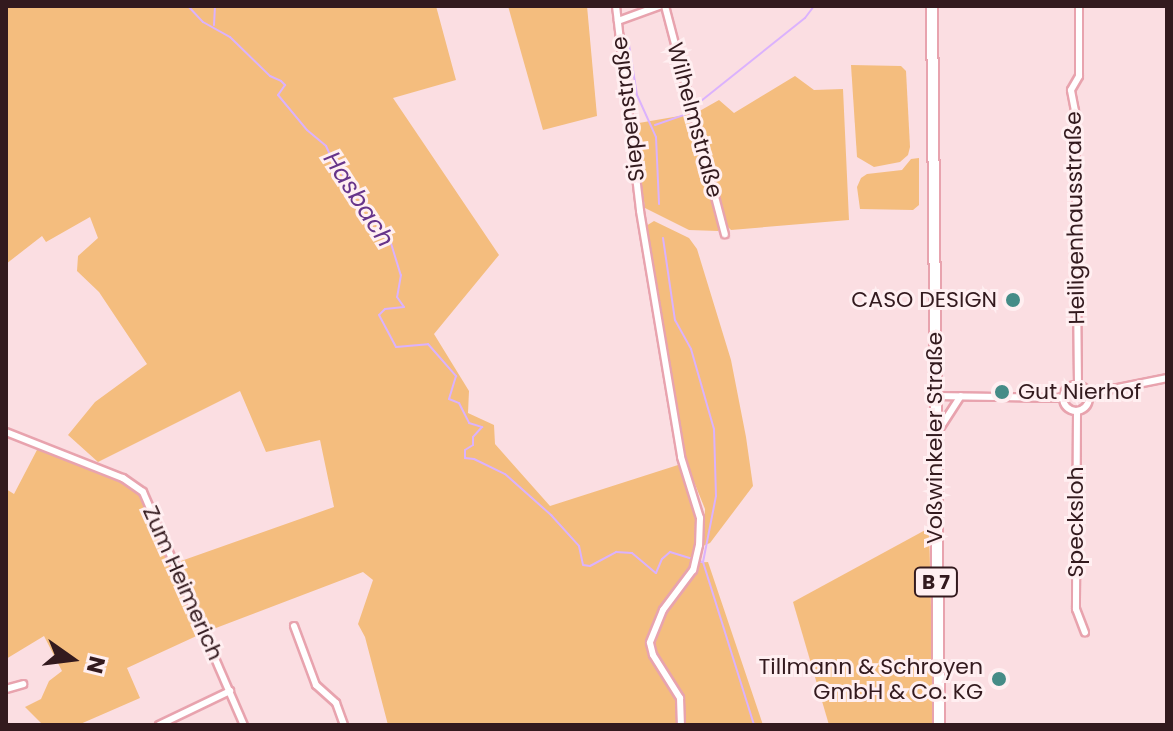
<!DOCTYPE html>
<meta charset="utf-8">
<style>
body{margin:0}
#map{position:relative;width:1173px;height:731px;overflow:hidden;background:#fbdee2;font-family:Poppins,sans-serif}
div>[style]{position:absolute}
[style*='--x']{left:calc(var(--x)*1px);top:calc(var(--y)*1px);width:calc(var(--w)*1px);rotate:calc(var(--a)*1deg)}
.green>*{inset:0;background:#f4bd7e}
.stream>*{height:2px;margin:-1px;padding:0 1px;transform-origin:1px;border-radius:1px;background:#dbb2fd}
.roads{filter:drop-shadow(2px 0 #e8a3ae) drop-shadow(-2px 0 #e8a3ae) drop-shadow(0 2px #e8a3ae) drop-shadow(0 -2px #e8a3ae)}
.minor>*{height:6px;margin:-3px;padding:0 3px;transform-origin:3px;border-radius:3px;background:#fff}
.minor>.ring{margin:-3px;padding:0;box-sizing:content-box;background:none;border:6px solid #fff;border-radius:50%}
.primary>*{height:10px;margin:-5px;padding:0 5px;transform-origin:5px;border-radius:5px;background:#fff}
.dots>*{width:22px;height:22px;translate:-50% -50%;box-sizing:border-box;border:4px solid #ffeff1;border-radius:50%}
span{translate:-50% -50%;white-space:nowrap;text-align:center;line-height:1.15;-webkit-text-stroke:6px #ffeff1;paint-order:stroke}
.shield-label span{padding:2px 6px;background:#ffeff1;border:2px solid;border-radius:6px;-webkit-text-stroke-width:0}
.shield-label{font-size:20px;color:#331a1e;font-weight:700}
.street-label{font-size:22px;color:#331a1e}
.poi-label{font-size:22px;color:#331a1e}
.right{translate:-100% -50%;text-align:right}
.left{translate:0 -50%;text-align:left}
.water-label{font-size:24px;color:#67348a;font-style:italic}
.frame{position:absolute;inset:0;border:8px solid #331a1e;pointer-events:none}
.north{position:absolute;left:32px;top:619px;width:80px;height:80px;-webkit-text-stroke:6px #ffeff1;paint-order:stroke;rotate:104deg;font-size:22px;font-weight:700;line-height:32px;text-align:center;color:#331a1e}
.north::after{content:'';display:block;margin:auto;width:28px;height:36px;background:#331a1e;clip-path:polygon(50% 0,100% 100%,50% 72%,0 100%)}
</style>
<div id="map">
<div class="green">
<div style="clip-path:polygon(6px 6px,436px 6px,456px 80px,393px 98px,499px 255px,434px 334px,469px 391px,468px 413px,494px 425px,495px 444px,550px 506px,678px 465px,697px 511px,697px 547px,693px 563px,708px 562px,763px 725px,388px 725px,365px 637px,358px 624px,373px 580px,363px 572px,208px 631px,181px 561px,334px 507px,320px 440px,266px 452px,240px 391px,98px 462px,68px 435px,95px 402px,147px 364px,99px 292px,77px 271px,78px 256px,98px 238px,90px 217px,46px 242px,42px 236px,6px 264px)"></div>
<div style="clip-path:polygon(508px 6px,587px 6px,597px 116px,543px 130px)"></div>
<div style="clip-path:polygon(851px 65px,901px 66px,906px 71px,910px 147px,908px 155px,900px 162px,874px 167px,857px 157px)"></div>
<div style="clip-path:polygon(795px 76px,814px 90px,843px 89px,849px 220px,731px 230px,727px 226px,696px 113px,719px 100px,734px 113px)"></div>
<div style="clip-path:polygon(691px 114px,719px 225px,718px 231px,689px 230px,645px 208px,633px 124px)"></div>
<div style="clip-path:polygon(919px 158px,919px 205px,913px 210px,860px 209px,857px 187px,861px 178px,867px 174px,902px 170px,911px 159px)"></div>
<div style="clip-path:polygon(654px 221px,689px 238px,697px 249px,731px 360px,746px 437px,753px 486px,710px 543px,703px 546px,705px 509px,686px 462px,646px 226px)"></div>
<div style="clip-path:polygon(38px 448px,134px 488px,146px 504px,203px 633px,127px 668px,140px 698px,78px 725px,43px 725px,25px 707px,41px 699px,49px 681px,62px 671px,44px 636px,6px 659px,6px 489px,14px 494px)"></div>
<div style="clip-path:polygon(929px 528px,934px 725px,829px 725px,793px 602px)"></div>
</div>
<div class="stream">
<div style="--x:188;--y:6;--w:22;--a:47"></div>
<div style="--x:203;--y:22;--w:31;--a:29"></div>
<div style="--x:230;--y:37;--w:56;--a:44.3"></div>
<div style="--x:270;--y:76;--w:12;--a:24"></div>
<div style="--x:281;--y:81;--w:6;--a:45"></div>
<div style="--x:285;--y:85;--w:12;--a:125"></div>
<div style="--x:278;--y:95;--w:45;--a:50.4"></div>
<div style="--x:307;--y:130;--w:25;--a:40"></div>
<div style="--x:326;--y:146;--w:17;--a:65"></div>
<div style="--x:333;--y:161;--w:97;--a:54.2"></div>
<div style="--x:390;--y:240;--w:37;--a:73"></div>
<div style="--x:401;--y:275;--w:22;--a:100"></div>
<div style="--x:397;--y:297;--w:12;--a:55"></div>
<div style="--x:404;--y:307;--w:19;--a:174"></div>
<div style="--x:385;--y:309;--w:8;--a:135"></div>
<div style="--x:379;--y:315;--w:36;--a:62"></div>
<div style="--x:396;--y:347;--w:32;--a:-5"></div>
<div style="--x:428;--y:344;--w:43;--a:48.8"></div>
<div style="--x:456;--y:376;--w:24;--a:107"></div>
<div style="--x:449;--y:399;--w:11;--a:22"></div>
<div style="--x:459;--y:403;--w:22;--a:63"></div>
<div style="--x:469;--y:423;--w:14;--a:17"></div>
<div style="--x:482;--y:427;--w:13;--a:132"></div>
<div style="--x:473;--y:437;--w:8;--a:90"></div>
<div style="--x:473;--y:445;--w:9;--a:148"></div>
<div style="--x:465;--y:450;--w:8;--a:90"></div>
<div style="--x:465;--y:458;--w:9;--a:6"></div>
<div style="--x:474;--y:459;--w:34;--a:26"></div>
<div style="--x:505;--y:474;--w:62;--a:41.7"></div>
<div style="--x:551;--y:515;--w:42;--a:47.9"></div>
<div style="--x:579;--y:546;--w:19;--a:78"></div>
<div style="--x:583;--y:565;--w:7;--a:8"></div>
<div style="--x:590;--y:566;--w:30;--a:-28"></div>
<div style="--x:616;--y:552;--w:16;--a:4"></div>
<div style="--x:632;--y:553;--w:31;--a:40"></div>
<div style="--x:656;--y:573;--w:15;--a:-67"></div>
<div style="--x:662;--y:559;--w:11;--a:-41"></div>
<div style="--x:670;--y:552;--w:34;--a:17"></div>
<div style="--x:214;--y:25;--w:19;--a:-87"></div>
<div style="--x:629;--y:45;--w:51;--a:80.9"></div>
<div style="--x:637;--y:95;--w:46;--a:65.7"></div>
<div style="--x:656;--y:137;--w:67;--a:87.4"></div>
<div style="--x:701;--y:101;--w:133;--a:-38.6"></div>
<div style="--x:805;--y:18;--w:15;--a:-53"></div>
<div style="--x:655;--y:125;--w:31;--a:-19"></div>
<div style="--x:663;--y:238;--w:83;--a:81.7"></div>
<div style="--x:675;--y:320;--w:33;--a:61"></div>
<div style="--x:691;--y:349;--w:83;--a:74"></div>
<div style="--x:714;--y:429;--w:67;--a:88.3"></div>
<div style="--x:716;--y:496;--w:67;--a:101.1"></div>
<div style="--x:703;--y:562;--w:171;--a:72.6"></div>
</div>
<div class="roads">
<div class="minor">
<div style="--x:616;--y:6;--w:206;--a:83.3"></div>
<div style="--x:640;--y:211;--w:249;--a:80.5"></div>
<div style="--x:681;--y:457;--w:64;--a:72.7"></div>
<div style="--x:700;--y:518;--w:27;--a:92"></div>
<div style="--x:699;--y:545;--w:26;--a:103"></div>
<div style="--x:693;--y:570;--w:50;--a:126.9"></div>
<div style="--x:663;--y:610;--w:35;--a:112"></div>
<div style="--x:650;--y:643;--w:12;--a:76"></div>
<div style="--x:653;--y:655;--w:51;--a:57.9"></div>
<div style="--x:680;--y:698;--w:27;--a:88"></div>
<div style="--x:665;--y:6;--w:236;--a:75.3"></div>
<div style="--x:618;--y:21;--w:44;--a:-20.1"></div>
<div class="ring" style="left:1063px;top:385px;width:20px;height:20px"></div>
<div style="--x:1078;--y:385;--w:274;--a:-90.6"></div>
<div style="--x:1075;--y:111;--w:21;--a:-101"></div>
<div style="--x:1071;--y:90;--w:16;--a:-60"></div>
<div style="--x:1079;--y:76;--w:70;--a:-90"></div>
<div style="--x:1088;--y:394;--w:81;--a:-11.4"></div>
<div style="--x:935;--y:396;--w:128;--a:0.9"></div>
<div style="--x:1077;--y:411;--w:198;--a:90.3"></div>
<div style="--x:1076;--y:609;--w:25;--a:69"></div>
<div style="--x:940;--y:428;--w:38;--a:-57"></div>
<div style="--x:6;--y:432;--w:126;--a:21.5"></div>
<div style="--x:123;--y:478;--w:24;--a:35"></div>
<div style="--x:143;--y:492;--w:254;--a:66.6"></div>
<div style="--x:294;--y:626;--w:63;--a:69.6"></div>
<div style="--x:316;--y:685;--w:27;--a:42"></div>
<div style="--x:336;--y:703;--w:23;--a:70"></div>
<div style="--x:6;--y:689;--w:18;--a:-16"></div>
<div style="--x:159;--y:725;--w:79;--a:-25.6"></div>
</div>
<div class="primary">
<div style="--x:932;--y:6;--w:719;--a:89.44"></div>
</div>
</div>
<div class="dots">
<div style="left:1013px;top:300px;background:#458c87"></div>
<div style="left:1002px;top:392px;background:#458c87"></div>
<div style="left:999px;top:679px;background:#458c87"></div>
</div>
<div class="shield-label">
<span style="left:936px;top:582px">B 7</span>
</div>
<div class="street-label">
<span style="left:628px;top:109px;rotate:-97deg">Siepenstraße</span>
<span style="left:695px;top:120px;rotate:75deg">Wilhelmstraße</span>
<span style="left:1075px;top:218px;rotate:-91deg">Heiligenhausstraße</span>
<span style="left:935px;top:438px;rotate:-90deg">Voßwinkeler Straße</span>
<span style="left:1076px;top:522px;rotate:-90deg">Specksloh</span>
<span style="left:183px;top:583px;rotate:66deg">Zum Heimerich</span>
</div>
<div class="poi-label">
<span class="right" style="left:997px;top:300px">CASO DESIGN</span>
<span class="left" style="left:1018px;top:392px">Gut Nierhof</span>
<span class="right" style="left:983px;top:679px">Tillmann &amp; Schroyen<br>GmbH &amp; Co. KG</span>
</div>
<div class="water-label">
<span style="left:359px;top:199px;rotate:57deg">Hasbach</span>
</div>
<div class="frame"></div>
<div class="north">N</div>
</div>
